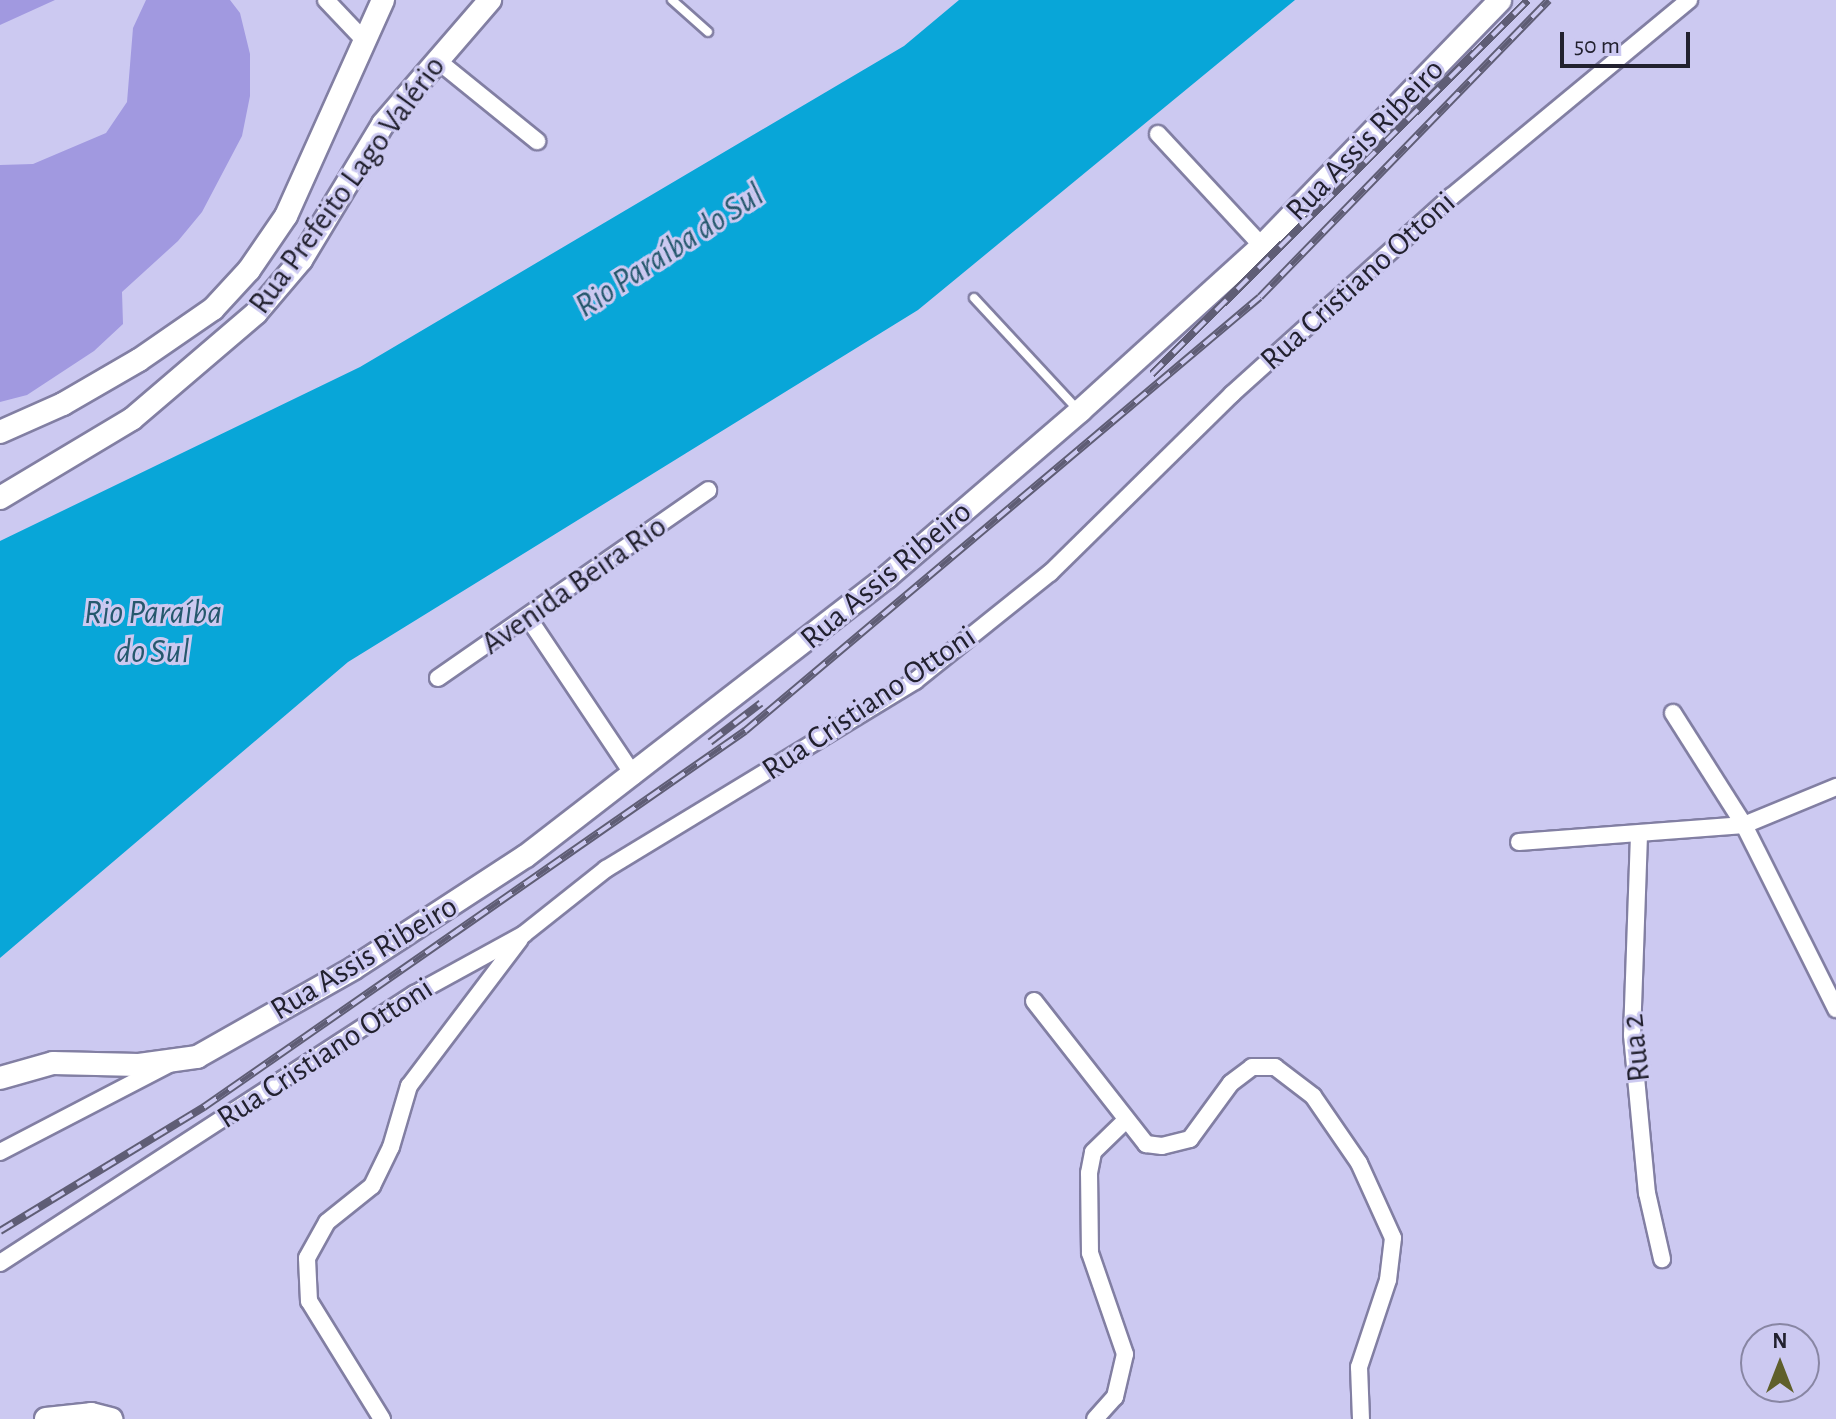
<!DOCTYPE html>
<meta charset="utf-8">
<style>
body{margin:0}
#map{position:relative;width:1836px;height:1419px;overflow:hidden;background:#ccc9f1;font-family:"Alegreya Sans",sans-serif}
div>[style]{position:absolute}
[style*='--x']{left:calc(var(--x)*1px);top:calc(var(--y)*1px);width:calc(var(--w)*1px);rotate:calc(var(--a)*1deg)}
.green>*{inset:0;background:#a199e0}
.water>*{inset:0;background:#08a6d8}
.roads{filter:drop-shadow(2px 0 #827fa3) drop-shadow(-2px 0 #827fa3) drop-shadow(0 2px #827fa3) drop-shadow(0 -2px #827fa3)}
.lane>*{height:8px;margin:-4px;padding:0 4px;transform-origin:4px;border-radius:4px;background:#fff}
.street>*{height:16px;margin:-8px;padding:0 8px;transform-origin:8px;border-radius:8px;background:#fff}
.secondary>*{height:22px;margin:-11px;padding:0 11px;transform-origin:11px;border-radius:11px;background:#fff}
.rail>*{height:8px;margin-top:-4px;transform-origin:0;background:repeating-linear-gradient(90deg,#ccc9f1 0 15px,#5f5d75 0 30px);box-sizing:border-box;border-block:2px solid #5f5d75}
span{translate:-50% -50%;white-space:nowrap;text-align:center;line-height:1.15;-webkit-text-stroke:6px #ccc9f1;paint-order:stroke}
.street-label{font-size:32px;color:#22212f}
.water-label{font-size:34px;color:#25586d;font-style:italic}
.north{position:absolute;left:1740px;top:1323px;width:80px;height:80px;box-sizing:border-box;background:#ccc9f1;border:2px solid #8886a3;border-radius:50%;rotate:0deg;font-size:22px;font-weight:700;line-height:32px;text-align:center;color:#22212f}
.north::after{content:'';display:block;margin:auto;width:28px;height:36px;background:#5f5f2b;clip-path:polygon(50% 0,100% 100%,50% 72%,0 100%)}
.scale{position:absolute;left:1560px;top:32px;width:130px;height:36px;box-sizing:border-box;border:4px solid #22212f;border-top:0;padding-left:10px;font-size:24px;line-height:28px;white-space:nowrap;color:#22212f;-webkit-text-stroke:6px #ccc9f1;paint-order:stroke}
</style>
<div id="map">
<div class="green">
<div style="clip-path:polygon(0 0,55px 0,0 25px)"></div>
<div style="clip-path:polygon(146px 0,230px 0,240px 13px,250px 54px,250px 96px,242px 136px,202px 212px,178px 241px,122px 292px,123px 324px,94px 351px,27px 395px,0 402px,0 165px,33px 164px,106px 133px,127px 102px,133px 28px)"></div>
</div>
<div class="water">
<div style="clip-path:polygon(959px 0,1295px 0,918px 310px,348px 662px,0 958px,0 541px,360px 367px,904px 46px)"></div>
</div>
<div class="roads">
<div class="lane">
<div style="--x:672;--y:0;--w:48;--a:41.6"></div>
<div style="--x:974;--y:298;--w:154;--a:47.1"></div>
</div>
<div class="street">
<div style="--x:326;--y:0;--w:52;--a:46.5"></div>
<div style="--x:437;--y:60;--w:129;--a:39"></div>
<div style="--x:1158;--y:134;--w:153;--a:47.1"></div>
<div style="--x:529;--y:619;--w:189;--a:56.2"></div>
<div style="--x:438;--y:678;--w:329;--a:-34.8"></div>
<div style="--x:1673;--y:713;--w:133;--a:57.6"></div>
<div style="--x:1744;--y:825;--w:206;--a:63.4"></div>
<div style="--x:1639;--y:835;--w:200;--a:92"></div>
<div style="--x:1632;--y:1035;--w:159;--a:84.6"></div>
<div style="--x:1647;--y:1193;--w:68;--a:77.2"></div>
<div style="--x:1519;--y:842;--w:226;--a:-4.3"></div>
<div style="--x:1744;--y:825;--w:100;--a:-22.4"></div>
<div style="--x:1034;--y:1001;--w:182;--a:51.9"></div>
<div style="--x:1146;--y:1144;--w:16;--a:7"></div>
<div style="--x:1162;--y:1146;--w:29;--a:-14"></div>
<div style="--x:1190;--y:1139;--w:69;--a:-53.8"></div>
<div style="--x:1231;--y:1083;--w:26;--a:-37"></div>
<div style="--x:1252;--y:1067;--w:23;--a:0"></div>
<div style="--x:1275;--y:1067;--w:48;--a:37.3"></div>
<div style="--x:1313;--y:1096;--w:81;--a:55.5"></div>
<div style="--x:1359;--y:1163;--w:82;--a:65.6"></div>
<div style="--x:1393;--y:1238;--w:42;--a:96.8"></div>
<div style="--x:1388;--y:1280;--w:92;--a:108.4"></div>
<div style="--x:1359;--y:1367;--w:52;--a:87.8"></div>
<div style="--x:0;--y:1152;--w:191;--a:-27.5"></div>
<div style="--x:0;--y:1263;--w:495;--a:-33"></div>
<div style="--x:415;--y:994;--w:124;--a:-28.8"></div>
<div style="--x:524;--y:934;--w:105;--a:-38.4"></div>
<div style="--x:606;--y:869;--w:362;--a:-31.3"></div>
<div style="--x:915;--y:681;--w:173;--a:-38.7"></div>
<div style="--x:1050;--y:573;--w:255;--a:-44.5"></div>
<div style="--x:1232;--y:394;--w:295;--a:-42"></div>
<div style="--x:1451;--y:197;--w:309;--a:-39.6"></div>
<div style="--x:382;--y:1419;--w:139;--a:-121.7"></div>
<div style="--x:309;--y:1301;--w:43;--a:-92.7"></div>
<div style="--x:307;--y:1258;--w:41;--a:-60.9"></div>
<div style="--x:327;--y:1222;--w:58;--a:-38.7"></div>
<div style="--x:372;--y:1186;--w:43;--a:-64"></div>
<div style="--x:391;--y:1147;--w:64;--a:-73.6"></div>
<div style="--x:409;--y:1086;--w:184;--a:-52.9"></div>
<div style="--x:1095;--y:1419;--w:30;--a:-48"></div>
<div style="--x:1115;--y:1397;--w:44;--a:-76.9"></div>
<div style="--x:1125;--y:1354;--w:107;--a:-109.1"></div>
<div style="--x:1090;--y:1253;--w:80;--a:-90.7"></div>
<div style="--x:1089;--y:1173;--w:21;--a:-79"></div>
<div style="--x:1093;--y:1152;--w:43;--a:-44.1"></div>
</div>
<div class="secondary">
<div style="--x:0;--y:432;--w:69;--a:-24"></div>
<div style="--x:63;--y:404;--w:88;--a:-30.1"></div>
<div style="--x:139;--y:360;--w:90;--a:-34.6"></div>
<div style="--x:213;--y:309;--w:53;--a:-47.3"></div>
<div style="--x:249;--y:270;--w:65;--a:-55.6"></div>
<div style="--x:286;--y:216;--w:237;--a:-65.8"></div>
<div style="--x:0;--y:498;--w:154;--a:-30.9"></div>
<div style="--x:132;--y:419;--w:163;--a:-40.5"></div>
<div style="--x:256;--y:313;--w:70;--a:-49.7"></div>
<div style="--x:301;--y:260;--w:159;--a:-58.9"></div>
<div style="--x:383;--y:124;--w:164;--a:-49.2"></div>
<div style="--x:0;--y:1078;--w:55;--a:-15.8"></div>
<div style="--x:53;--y:1063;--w:86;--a:1.3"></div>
<div style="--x:139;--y:1065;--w:59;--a:-7.9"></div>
<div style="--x:197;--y:1057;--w:180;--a:-29.5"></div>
<div style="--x:354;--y:968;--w:205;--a:-33.1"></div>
<div style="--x:526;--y:856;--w:456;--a:-37.7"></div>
<div style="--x:887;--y:577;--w:255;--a:-40.7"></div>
<div style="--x:1080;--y:411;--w:246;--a:-42.2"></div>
<div style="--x:1262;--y:246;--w:342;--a:-45.9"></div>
<div style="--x:46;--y:1419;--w:45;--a:-6.3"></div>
<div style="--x:91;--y:1414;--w:21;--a:14"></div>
</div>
</div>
<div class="rail">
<div style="--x:1152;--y:374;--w:530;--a:-44.85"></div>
<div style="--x:710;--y:742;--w:64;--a:-37.4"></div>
<div style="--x:0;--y:1231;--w:239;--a:-31.3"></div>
<div style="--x:204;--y:1107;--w:659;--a:-34.8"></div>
<div style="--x:745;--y:731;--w:673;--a:-40.12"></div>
<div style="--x:1260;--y:297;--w:414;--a:-45.8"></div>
</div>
<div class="street-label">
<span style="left:1365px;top:140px;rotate:-46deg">Rua Assis Ribeiro</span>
<span style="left:347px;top:185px;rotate:-54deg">Rua Prefeito Lago Valério</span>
<span style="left:1358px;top:281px;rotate:-42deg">Rua Cristiano Ottoni</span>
<span style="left:886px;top:575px;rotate:-40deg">Rua Assis Ribeiro</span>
<span style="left:574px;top:585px;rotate:-35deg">Avenida Beira Rio</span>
<span style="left:869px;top:703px;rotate:-34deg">Rua Cristiano Ottoni</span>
<span style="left:364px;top:958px;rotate:-31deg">Rua Assis Ribeiro</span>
<span style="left:1636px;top:1048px;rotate:-96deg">Rua 2</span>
<span style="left:325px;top:1053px;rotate:-33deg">Rua Cristiano Ottoni</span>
</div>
<div class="water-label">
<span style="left:670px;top:251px;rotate:-33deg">Rio Paraíba do Sul</span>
<span style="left:153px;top:633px">Rio Paraíba<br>do Sul</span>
</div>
<div class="north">N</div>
<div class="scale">50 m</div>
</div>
